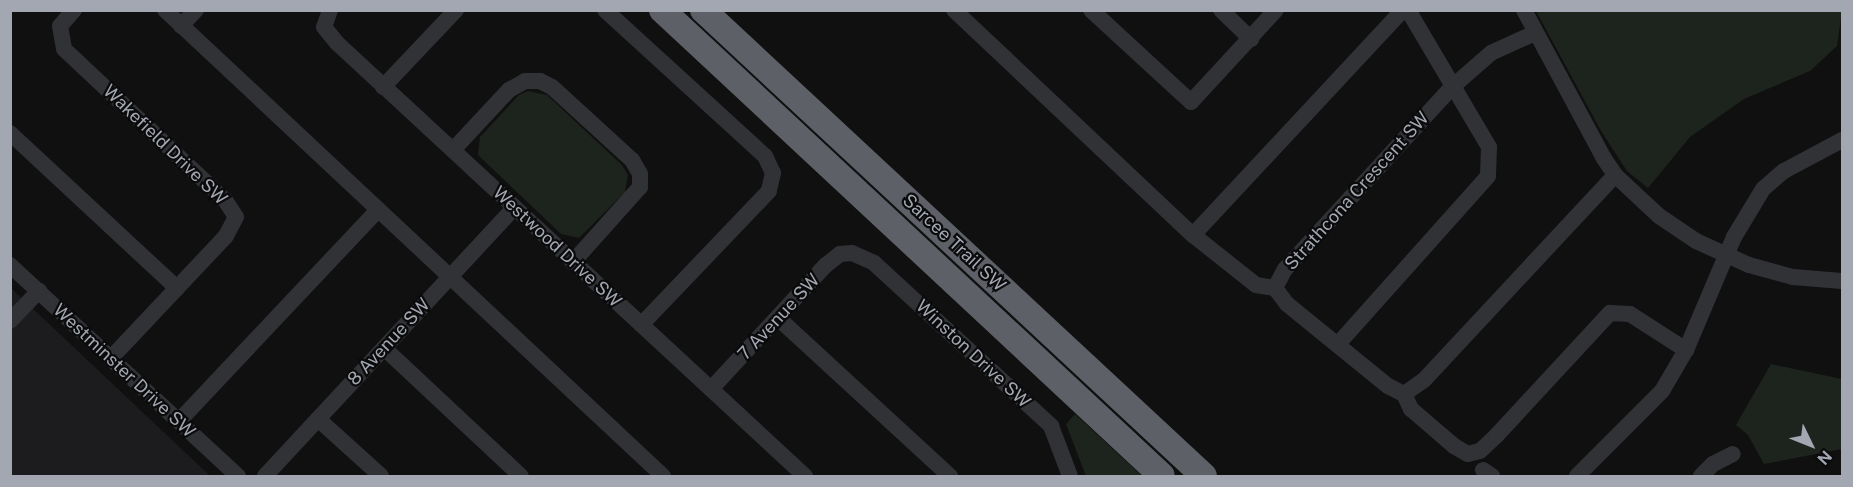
<!DOCTYPE html>
<style>
body{margin:0}
#map{position:relative;width:1853px;height:487px;overflow:hidden;background:#101011;font-family:"Public Sans",sans-serif}
div>[style]{position:absolute}
[style*='--x']{left:calc(var(--x)*1px);top:calc(var(--y)*1px);width:calc(var(--w)*1px);rotate:calc(var(--a)*1deg)}
.built>*{inset:0;background:#1c1c1e}
.green>*{inset:0;background:#1d231d}
.minor>*{height:16px;margin:-8px;padding:0 8px;transform-origin:8px;border-radius:8px;background:#313236}
.highway>*{height:26px;margin:-13px;padding:0 13px;transform-origin:13px;border-radius:13px;background:#5e6067}
span{translate:-50% -50%;white-space:nowrap;text-align:center;line-height:1.15;-webkit-text-stroke:4.5px #0b0b0c;paint-order:stroke}
.street-label{font-size:18px;color:#a2a7b1}
.frame{position:absolute;inset:0;border:12px solid #a2a7b1;pointer-events:none}
.north{position:absolute;left:1781px;top:415px;width:60px;height:60px;-webkit-text-stroke:4px #0b0b0c;paint-order:stroke;rotate:133deg;font-size:16px;font-weight:700;line-height:24px;text-align:center;color:#a2a7b1}
.north::after{content:'';display:block;margin:auto;width:21px;height:27px;background:#a2a7b1;clip-path:polygon(50% 0,100% 100%,50% 72%,0 100%)}
</style>
<div id="map">
<div class="built">
<div style="clip-path:polygon(10px 287px,207px 473px,209px 476px,11px 476px)"></div>
</div>
<div class="green">
<div style="clip-path:polygon(1536px 11px,1842px 11px,1837px 46px,1810px 71px,1744px 99px,1690px 137px,1648px 188px,1627px 171px,1601px 131px)"></div>
<div style="clip-path:polygon(528px 91px,547px 95px,622px 165px,628px 175px,625px 192px,579px 238px,561px 234px,478px 155px,480px 137px,519px 95px)"></div>
<div style="clip-path:polygon(1771px 364px,1842px 379px,1842px 449px,1764px 464px,1748px 435px,1736px 425px)"></div>
<div style="clip-path:polygon(1075px 414px,1142px 476px,1086px 476px,1066px 424px)"></div>
</div>
<div class="minor">
<div style="--x:74;--y:10;--w:21;--a:131"></div>
<div style="--x:60;--y:26;--w:23;--a:80"></div>
<div style="--x:64;--y:49;--w:221;--a:43.2"></div>
<div style="--x:225;--y:200;--w:20;--a:57"></div>
<div style="--x:236;--y:217;--w:21;--a:118"></div>
<div style="--x:226;--y:236;--w:168;--a:133.3"></div>
<div style="--x:165;--y:10;--w:682;--a:43.1"></div>
<div style="--x:330;--y:10;--w:18;--a:109"></div>
<div style="--x:324;--y:27;--w:21;--a:51"></div>
<div style="--x:337;--y:43;--w:638;--a:42.78"></div>
<div style="--x:605;--y:10;--w:217;--a:42.4"></div>
<div style="--x:765;--y:156;--w:19;--a:65"></div>
<div style="--x:773;--y:173;--w:18;--a:103"></div>
<div style="--x:769;--y:191;--w:185;--a:133.7"></div>
<div style="--x:954;--y:10;--w:328;--a:43.3"></div>
<div style="--x:1193;--y:235;--w:80;--a:38.4"></div>
<div style="--x:1256;--y:285;--w:19;--a:9"></div>
<div style="--x:1091;--y:10;--w:136;--a:42.6"></div>
<div style="--x:1191;--y:102;--w:125;--a:-47.3"></div>
<div style="--x:1221;--y:10;--w:42;--a:44"></div>
<div style="--x:1524;--y:10;--w:167;--a:61.7"></div>
<div style="--x:1603;--y:157;--w:22;--a:56"></div>
<div style="--x:1615;--y:175;--w:60;--a:43"></div>
<div style="--x:1659;--y:216;--w:45;--a:34"></div>
<div style="--x:1696;--y:241;--w:58;--a:24.4"></div>
<div style="--x:1749;--y:265;--w:46;--a:15.3"></div>
<div style="--x:1793;--y:277;--w:49;--a:4.7"></div>
<div style="--x:181;--y:26;--w:22;--a:-47"></div>
<div style="--x:1535;--y:33;--w:48;--a:155.6"></div>
<div style="--x:1491;--y:53;--w:52;--a:138.9"></div>
<div style="--x:1452;--y:87;--w:247;--a:132.5"></div>
<div style="--x:1285;--y:269;--w:21;--a:118"></div>
<div style="--x:1275;--y:288;--w:20;--a:53"></div>
<div style="--x:1287;--y:304;--w:130;--a:39.1"></div>
<div style="--x:1388;--y:386;--w:18;--a:27"></div>
<div style="--x:1404;--y:394;--w:24;--a:-35"></div>
<div style="--x:1424;--y:380;--w:280;--a:-47"></div>
<div style="--x:383;--y:87;--w:106;--a:-46.5"></div>
<div style="--x:10;--y:133;--w:228;--a:42.9"></div>
<div style="--x:453;--y:150;--w:82;--a:-47"></div>
<div style="--x:509;--y:90;--w:18;--a:-29"></div>
<div style="--x:525;--y:81;--w:15;--a:0"></div>
<div style="--x:540;--y:81;--w:13;--a:27"></div>
<div style="--x:552;--y:87;--w:108;--a:42.4"></div>
<div style="--x:632;--y:160;--w:16;--a:60"></div>
<div style="--x:640;--y:174;--w:13;--a:90"></div>
<div style="--x:640;--y:187;--w:101;--a:131.8"></div>
<div style="--x:1193;--y:235;--w:308;--a:-47"></div>
<div style="--x:10;--y:265;--w:311;--a:42.8"></div>
<div style="--x:778;--y:318;--w:234;--a:42.6"></div>
<div style="--x:10;--y:321;--w:42;--a:-46"></div>
<div style="--x:1338;--y:344;--w:225;--a:-48.2"></div>
<div style="--x:1488;--y:176;--w:29;--a:-88"></div>
<div style="--x:1489;--y:147;--w:159;--a:-120.6"></div>
<div style="--x:384;--y:348;--w:187;--a:43.1"></div>
<div style="--x:711;--y:389;--w:169;--a:-47.2"></div>
<div style="--x:826;--y:265;--w:18;--a:-38"></div>
<div style="--x:840;--y:254;--w:12;--a:-5"></div>
<div style="--x:852;--y:253;--w:24;--a:24"></div>
<div style="--x:874;--y:263;--w:241;--a:42.6"></div>
<div style="--x:1051;--y:426;--w:53;--a:69.2"></div>
<div style="--x:1404;--y:394;--w:17;--a:65"></div>
<div style="--x:1411;--y:409;--w:57;--a:40.7"></div>
<div style="--x:1454;--y:446;--w:16;--a:30"></div>
<div style="--x:1468;--y:454;--w:12;--a:-14"></div>
<div style="--x:1480;--y:451;--w:22;--a:-43"></div>
<div style="--x:1496;--y:436;--w:168;--a:-47.2"></div>
<div style="--x:1610;--y:313;--w:20;--a:3"></div>
<div style="--x:1630;--y:314;--w:67;--a:32.7"></div>
<div style="--x:318;--y:419;--w:85;--a:42.1"></div>
<div style="--x:179;--y:421;--w:289;--a:-46.7"></div>
<div style="--x:1483;--y:470;--w:11;--a:34"></div>
<div style="--x:265;--y:476;--w:366;--a:-47.1"></div>
<div style="--x:1577;--y:476;--w:120;--a:-45"></div>
<div style="--x:1662;--y:391;--w:48;--a:-59.7"></div>
<div style="--x:1686;--y:350;--w:123;--a:-67"></div>
<div style="--x:1734;--y:237;--w:56;--a:-58.9"></div>
<div style="--x:1763;--y:189;--w:28;--a:-41"></div>
<div style="--x:1784;--y:171;--w:66;--a:-28.1"></div>
<div style="--x:1701;--y:476;--w:17;--a:-45"></div>
<div style="--x:1713;--y:464;--w:22;--a:-27"></div>
</div>
<div class="highway">
<div style="--x:662;--y:10;--w:683;--a:42.98"></div>
<div style="--x:703;--y:10;--w:684;--a:42.93"></div>
</div>
<div class="street-label">
<span style="left:165px;top:145px;rotate:44deg">Wakefield Drive SW</span>
<span style="left:1357px;top:191px;rotate:-48deg">Strathcona Crescent SW</span>
<span style="left:954px;top:243px;rotate:43deg">Sarcee Trail SW</span>
<span style="left:557px;top:247px;rotate:43deg">Westwood Drive SW</span>
<span style="left:779px;top:317px;rotate:-47deg">7 Avenue SW</span>
<span style="left:389px;top:342px;rotate:-47deg">8 Avenue SW</span>
<span style="left:973px;top:354px;rotate:43deg">Winston Drive SW</span>
<span style="left:124px;top:371px;rotate:43deg">Westminster Drive SW</span>
</div>
<div class="frame"></div>
<div class="north">N</div>
</div>
